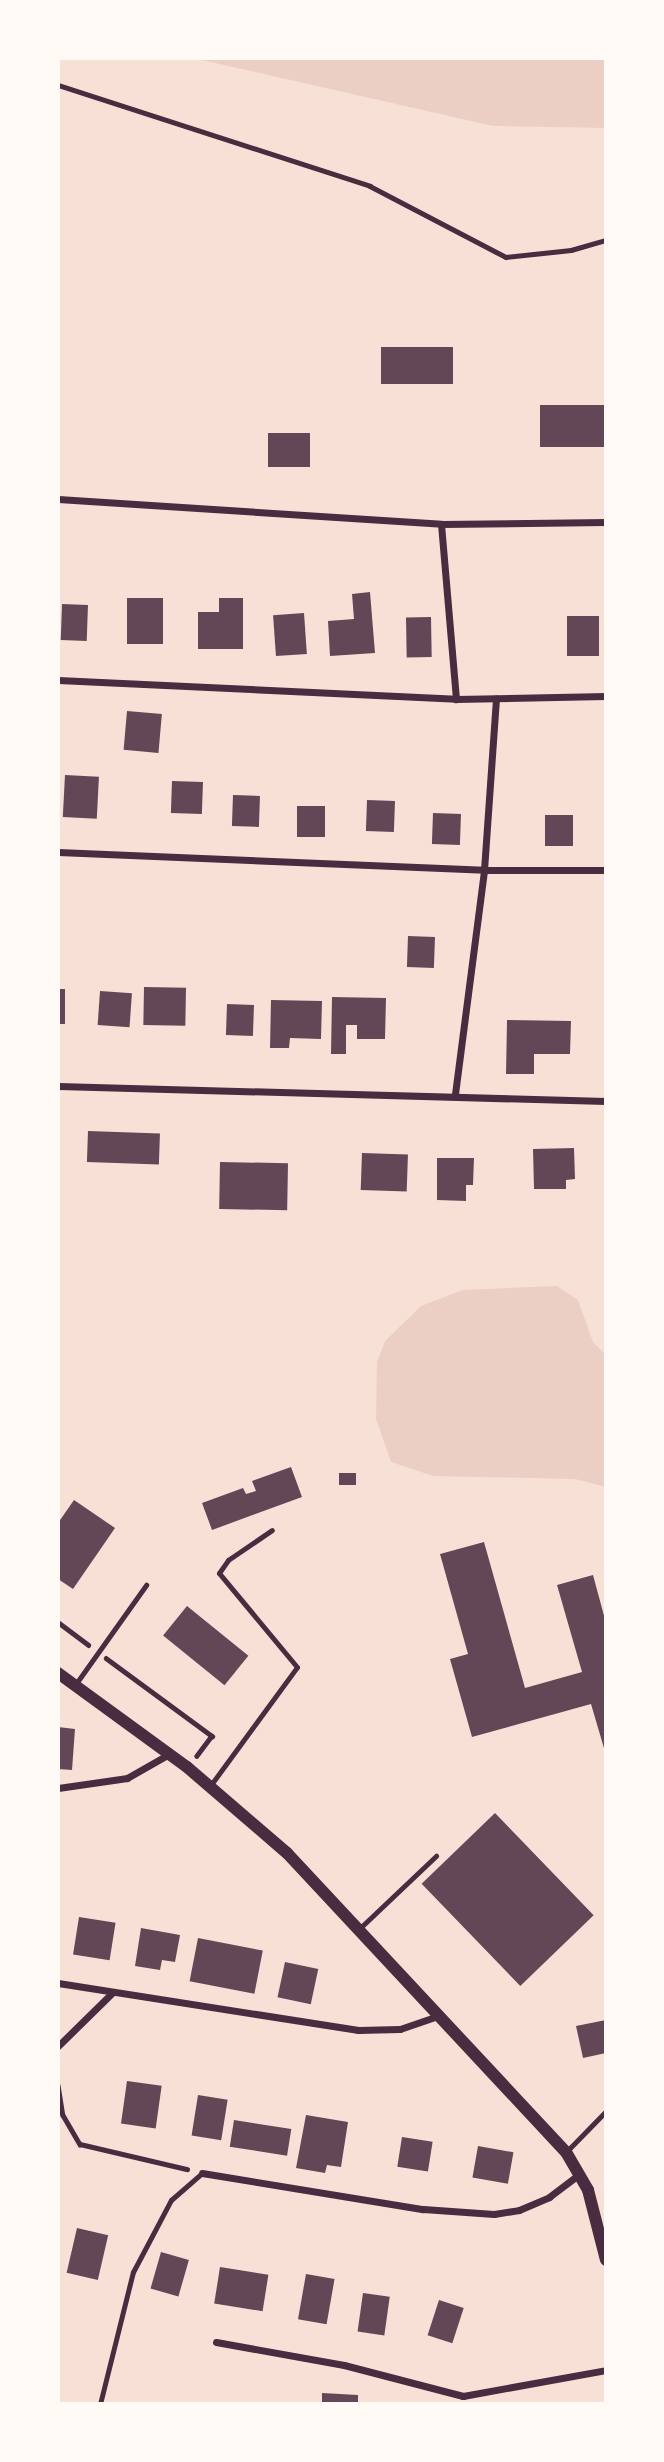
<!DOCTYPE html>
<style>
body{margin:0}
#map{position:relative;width:664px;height:2462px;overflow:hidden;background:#f7e1d7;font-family:"Noto Sans",sans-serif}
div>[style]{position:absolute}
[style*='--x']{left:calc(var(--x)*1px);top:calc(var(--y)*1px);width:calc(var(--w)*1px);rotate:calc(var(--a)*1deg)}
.green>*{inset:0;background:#ebcfc5}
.building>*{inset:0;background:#644757;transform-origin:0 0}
.path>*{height:4.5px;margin:-2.25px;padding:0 2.25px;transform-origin:2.25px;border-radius:2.25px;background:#4a2c40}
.service>*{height:5px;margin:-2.5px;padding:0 2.5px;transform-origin:2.5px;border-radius:2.5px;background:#4a2c40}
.minor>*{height:7px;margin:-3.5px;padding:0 3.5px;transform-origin:3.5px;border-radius:3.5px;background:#4a2c40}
.tertiary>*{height:12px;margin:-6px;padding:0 6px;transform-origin:6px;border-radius:6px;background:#4a2c40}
span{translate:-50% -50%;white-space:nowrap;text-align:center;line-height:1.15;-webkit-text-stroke:7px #fffaf5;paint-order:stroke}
.frame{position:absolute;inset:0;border:60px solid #fffaf5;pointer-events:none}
</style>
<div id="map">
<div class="green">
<div style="clip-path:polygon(193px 58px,606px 58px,606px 128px,493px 126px)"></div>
<div style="clip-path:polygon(557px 1286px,578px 1300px,593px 1342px,606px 1355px,606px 1487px,575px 1479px,433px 1476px,391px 1462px,376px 1419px,377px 1362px,385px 1341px,421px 1306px,463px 1290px)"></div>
</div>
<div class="building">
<div style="left:381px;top:347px;width:72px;height:37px"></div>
<div style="left:606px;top:405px;width:42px;height:66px;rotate:90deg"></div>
<div style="left:268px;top:433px;width:42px;height:34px"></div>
<div style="clip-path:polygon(370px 592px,375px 653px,330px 656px,328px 621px,354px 619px,352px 594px)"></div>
<div style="left:127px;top:598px;width:36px;height:46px"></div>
<div style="clip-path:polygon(219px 598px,243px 598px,243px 649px,198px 649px,198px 612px,219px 612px)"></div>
<div style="left:62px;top:604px;width:26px;height:36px;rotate:2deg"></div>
<div style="left:304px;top:613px;width:41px;height:31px;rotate:86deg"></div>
<div style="left:567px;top:616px;width:32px;height:40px"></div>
<div style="left:431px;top:617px;width:40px;height:25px;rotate:89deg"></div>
<div style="left:127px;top:711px;width:35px;height:39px;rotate:5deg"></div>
<div style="left:65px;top:775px;width:34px;height:42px;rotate:3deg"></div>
<div style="left:172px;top:781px;width:31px;height:32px;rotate:2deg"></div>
<div style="left:233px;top:795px;width:27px;height:31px;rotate:2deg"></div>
<div style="left:367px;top:800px;width:28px;height:31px;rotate:2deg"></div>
<div style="left:297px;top:806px;width:28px;height:31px"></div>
<div style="left:433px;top:813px;width:28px;height:31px;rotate:2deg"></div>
<div style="left:545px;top:815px;width:28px;height:31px"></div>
<div style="left:408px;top:936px;width:27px;height:31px;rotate:2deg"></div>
<div style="left:144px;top:987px;width:42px;height:38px;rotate:1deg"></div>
<div style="left:58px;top:989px;width:7px;height:35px"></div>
<div style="left:100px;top:991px;width:32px;height:34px;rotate:4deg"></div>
<div style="clip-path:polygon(332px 997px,386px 998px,385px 1039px,357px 1039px,357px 1025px,346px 1025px,346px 1054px,331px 1054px)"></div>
<div style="clip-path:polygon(271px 1000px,322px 1001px,321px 1039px,290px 1038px,289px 1048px,270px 1048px)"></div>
<div style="left:227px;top:1004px;width:27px;height:31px;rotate:2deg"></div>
<div style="clip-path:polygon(507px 1020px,571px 1021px,570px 1054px,534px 1054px,534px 1074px,506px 1074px)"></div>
<div style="left:88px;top:1131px;width:72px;height:31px;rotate:2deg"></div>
<div style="clip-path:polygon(574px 1148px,575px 1179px,566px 1180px,566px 1189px,534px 1189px,533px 1149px)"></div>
<div style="left:362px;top:1153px;width:46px;height:37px;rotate:2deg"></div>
<div style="clip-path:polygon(437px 1158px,474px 1158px,473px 1185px,466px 1185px,466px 1201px,437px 1200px)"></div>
<div style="left:220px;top:1162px;width:68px;height:47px;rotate:1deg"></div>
<div style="clip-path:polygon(291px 1467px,302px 1497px,212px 1530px,202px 1503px,243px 1488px,246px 1494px,256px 1491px,252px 1481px)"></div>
<div style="left:339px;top:1473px;width:17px;height:12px"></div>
<div style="clip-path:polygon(74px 1500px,115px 1528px,73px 1589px,58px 1579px,58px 1523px)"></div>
<div style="clip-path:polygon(484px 1542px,525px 1688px,582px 1672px,557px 1585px,593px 1575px,606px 1623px,606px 1755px,591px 1704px,472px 1737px,450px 1659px,468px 1654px,440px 1554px)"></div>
<div style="left:187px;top:1606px;width:79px;height:38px;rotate:39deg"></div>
<div style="clip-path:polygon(58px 1727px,75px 1729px,72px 1770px,58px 1769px)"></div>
<div style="left:495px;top:1813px;width:142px;height:102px;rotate:46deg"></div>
<div style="left:79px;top:1917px;width:37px;height:38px;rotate:9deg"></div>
<div style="clip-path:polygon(141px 1928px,180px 1935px,175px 1962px,162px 1960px,160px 1970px,135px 1966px)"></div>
<div style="left:198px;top:1938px;width:66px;height:44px;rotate:11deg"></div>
<div style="left:285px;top:1962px;width:34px;height:36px;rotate:12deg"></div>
<div style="clip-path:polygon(606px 2020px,606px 2053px,583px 2058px,576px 2026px)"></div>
<div style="left:127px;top:2081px;width:35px;height:43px;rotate:8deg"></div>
<div style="left:198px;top:2095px;width:30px;height:41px;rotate:9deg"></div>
<div style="clip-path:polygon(306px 2115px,348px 2122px,341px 2167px,327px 2165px,325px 2173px,296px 2168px)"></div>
<div style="left:234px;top:2120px;width:58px;height:27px;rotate:9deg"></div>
<div style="left:402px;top:2137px;width:31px;height:30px;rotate:9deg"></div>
<div style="left:478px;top:2146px;width:36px;height:32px;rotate:10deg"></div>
<div style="left:77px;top:2228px;width:32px;height:46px;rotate:13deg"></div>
<div style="left:161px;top:2252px;width:29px;height:38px;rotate:16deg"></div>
<div style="left:220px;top:2267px;width:49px;height:37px;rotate:9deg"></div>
<div style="left:306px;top:2274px;width:29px;height:46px;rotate:10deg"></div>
<div style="left:363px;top:2293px;width:27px;height:39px;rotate:8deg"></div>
<div style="left:439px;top:2300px;width:26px;height:37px;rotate:18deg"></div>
<div style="clip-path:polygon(322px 2393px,358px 2395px,358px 2404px,322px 2404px)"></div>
</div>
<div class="path">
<div style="--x:58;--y:85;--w:328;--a:17.9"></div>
<div style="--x:370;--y:186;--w:153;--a:27.6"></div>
<div style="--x:506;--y:257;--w:65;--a:-6.1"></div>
<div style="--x:571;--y:250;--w:36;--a:-16"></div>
<div style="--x:58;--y:1622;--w:38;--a:37"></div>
<div style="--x:106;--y:1658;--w:132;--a:36.3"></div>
<div style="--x:212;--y:1736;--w:25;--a:127"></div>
<div style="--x:58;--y:2085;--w:30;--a:81"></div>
<div style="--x:63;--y:2115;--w:34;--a:60"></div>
<div style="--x:80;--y:2144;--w:110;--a:13.2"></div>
</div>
<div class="service">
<div style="--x:75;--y:1685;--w:123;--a:-54.6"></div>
<div style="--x:210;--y:1786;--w:147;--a:-53.8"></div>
<div style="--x:297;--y:1667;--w:122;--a:-129.7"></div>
<div style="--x:219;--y:1573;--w:16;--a:-55"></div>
<div style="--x:228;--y:1560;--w:53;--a:-34.3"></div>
<div style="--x:360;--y:1928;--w:105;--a:-43.5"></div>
<div style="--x:566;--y:2152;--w:57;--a:-45.7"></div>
<div style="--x:100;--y:2404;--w:136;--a:-76"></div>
<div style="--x:133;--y:2272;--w:81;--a:-62.2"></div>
<div style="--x:171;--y:2200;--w:41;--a:-41.1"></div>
</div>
<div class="minor">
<div style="--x:58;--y:499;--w:384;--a:3.7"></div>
<div style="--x:441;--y:524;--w:165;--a:-0.7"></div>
<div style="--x:441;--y:524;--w:176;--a:85.1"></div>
<div style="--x:58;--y:680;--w:398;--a:2.7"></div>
<div style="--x:456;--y:699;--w:150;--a:-1.1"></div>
<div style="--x:58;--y:852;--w:426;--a:2.4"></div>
<div style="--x:484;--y:870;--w:122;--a:0"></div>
<div style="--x:58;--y:1086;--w:548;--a:1.57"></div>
<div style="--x:455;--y:1094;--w:226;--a:-82.6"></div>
<div style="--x:484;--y:870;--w:172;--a:-86"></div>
<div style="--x:58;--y:1788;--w:70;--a:-8.2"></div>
<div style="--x:127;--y:1778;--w:48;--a:-29.7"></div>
<div style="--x:58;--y:1983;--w:304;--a:8.9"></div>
<div style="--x:358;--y:2030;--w:42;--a:-1.4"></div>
<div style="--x:400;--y:2029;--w:40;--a:-18.9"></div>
<div style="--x:58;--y:2046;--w:76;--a:-44.5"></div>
<div style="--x:202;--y:2173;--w:224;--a:9.3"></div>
<div style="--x:423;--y:2209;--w:71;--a:4"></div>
<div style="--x:494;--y:2214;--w:25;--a:-9"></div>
<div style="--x:519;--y:2210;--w:33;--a:-23"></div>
<div style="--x:549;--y:2197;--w:38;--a:-37"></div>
<div style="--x:216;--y:2342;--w:130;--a:10.2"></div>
<div style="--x:344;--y:2365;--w:123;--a:14.6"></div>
<div style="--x:463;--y:2396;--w:145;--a:-10.3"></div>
</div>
<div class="tertiary">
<div style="--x:58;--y:1673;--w:160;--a:36.1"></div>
<div style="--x:187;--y:1767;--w:132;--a:40.7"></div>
<div style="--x:287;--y:1853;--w:409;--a:47"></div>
<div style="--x:566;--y:2152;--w:44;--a:59.9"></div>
<div style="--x:588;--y:2190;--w:72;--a:75.6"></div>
</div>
<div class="frame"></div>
</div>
